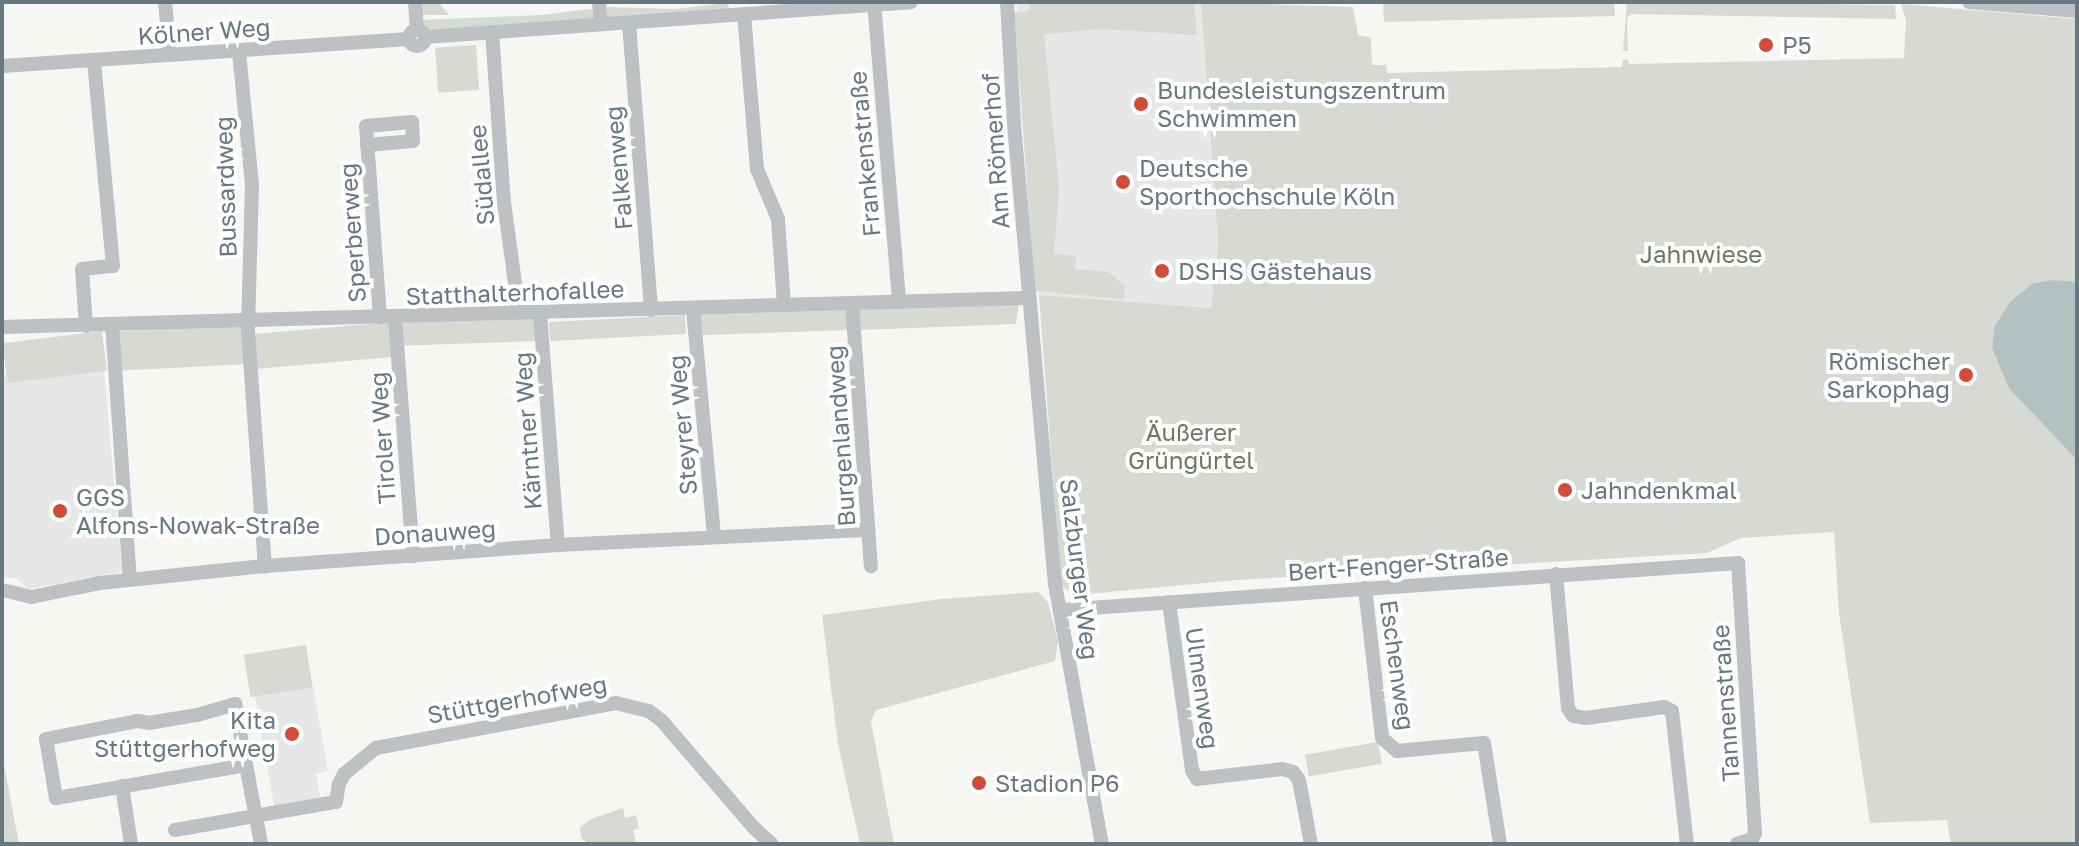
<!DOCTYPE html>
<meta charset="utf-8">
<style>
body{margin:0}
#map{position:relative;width:2079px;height:846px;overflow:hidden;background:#f6f6f3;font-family:"Golos Text",sans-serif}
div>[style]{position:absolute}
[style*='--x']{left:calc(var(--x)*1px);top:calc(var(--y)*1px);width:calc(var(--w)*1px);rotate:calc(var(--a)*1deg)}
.built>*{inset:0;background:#e6e7e6}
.green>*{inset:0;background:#d6dad3;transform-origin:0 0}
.water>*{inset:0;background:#b4c1c3}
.minor>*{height:14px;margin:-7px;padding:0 7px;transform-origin:7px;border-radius:7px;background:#bdc1c4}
.minor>.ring{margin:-7px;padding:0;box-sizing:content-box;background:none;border:14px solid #bdc1c4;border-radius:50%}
.dots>*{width:22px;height:22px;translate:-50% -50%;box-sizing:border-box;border:4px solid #fff;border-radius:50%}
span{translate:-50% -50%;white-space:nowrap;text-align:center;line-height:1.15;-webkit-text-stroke:8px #fff;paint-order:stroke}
.street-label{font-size:24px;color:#687881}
.poi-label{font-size:24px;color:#687881}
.left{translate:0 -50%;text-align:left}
.right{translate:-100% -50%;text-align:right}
.park-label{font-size:24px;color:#6c7966}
.frame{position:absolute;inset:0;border:4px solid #687881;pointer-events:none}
</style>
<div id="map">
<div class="built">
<div style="clip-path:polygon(1017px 2px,1201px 2px,1218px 242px,1211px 308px,1039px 295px)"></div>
<div style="clip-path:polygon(104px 371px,122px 572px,28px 589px,16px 578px,2px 578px,2px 375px)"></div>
<div style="clip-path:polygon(313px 687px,328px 771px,316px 774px,321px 802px,275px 810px,255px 697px)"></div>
</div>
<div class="green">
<div style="clip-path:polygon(420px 2px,438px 2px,449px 15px,421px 15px)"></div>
<div style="clip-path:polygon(1030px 2px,1194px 2px,1197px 35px,1101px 29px,1044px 34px,1059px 187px,1054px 254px,1076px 256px,1075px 269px,1108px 272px,1125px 286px,1124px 299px,1035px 291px,1014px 12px,1029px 11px)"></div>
<div style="clip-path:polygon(1201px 2px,1353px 7px,1358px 35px,1371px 38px,1372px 65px,1386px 65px,1387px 73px,1622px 67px,1623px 60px,1628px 59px,1629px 64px,1904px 58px,1906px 20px,1901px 4px,2077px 19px,2077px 844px,1951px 844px,1947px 820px,1870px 823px,1839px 613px,1834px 532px,1741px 538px,1707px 553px,1237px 580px,1076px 595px,1061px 586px,1039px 295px,1211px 308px,1218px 242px)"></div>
<div style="clip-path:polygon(1383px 2px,1614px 2px,1615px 16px,1384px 22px)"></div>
<div style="clip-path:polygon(1627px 2px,1895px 5px,1896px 19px,1631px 14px,1627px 18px,1628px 51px,1623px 51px)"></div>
<div style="clip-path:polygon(728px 3px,729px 9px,606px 18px,607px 7px,675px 9px)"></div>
<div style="clip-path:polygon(590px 9px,595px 11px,597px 18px,428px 32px,421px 20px,541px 15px)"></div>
<div style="left:476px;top:45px;width:45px;height:41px;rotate:86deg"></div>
<div style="clip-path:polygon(1019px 305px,1016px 324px,860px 330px,858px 308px)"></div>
<div style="left:848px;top:307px;width:23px;height:152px;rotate:88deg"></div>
<div style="left:685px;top:315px;width:19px;height:136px;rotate:87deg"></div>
<div style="left:537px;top:317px;width:24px;height:139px;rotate:88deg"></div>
<div style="left:392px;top:322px;width:35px;height:140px;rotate:85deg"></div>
<div style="left:246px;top:325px;width:39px;height:131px;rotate:87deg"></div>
<div style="left:102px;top:331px;width:40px;height:100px;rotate:83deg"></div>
<div style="clip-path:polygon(1038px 592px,1048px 602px,1058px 641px,1055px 661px,876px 710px,871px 722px,894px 844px,860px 844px,838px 744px,822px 615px,942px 599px)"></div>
<div style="left:306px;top:645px;width:43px;height:63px;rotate:81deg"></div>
<div style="left:1378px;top:742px;width:22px;height:74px;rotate:80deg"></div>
<div style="clip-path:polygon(2px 754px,19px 844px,2px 844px)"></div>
<div style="clip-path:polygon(623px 808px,625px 818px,636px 815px,639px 828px,633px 830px,636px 844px,589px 844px,581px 838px,580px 827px,591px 819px)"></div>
</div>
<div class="water">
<div style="clip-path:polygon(2053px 280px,2077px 282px,2077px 460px,2009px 388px,1992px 348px,1995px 326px,2010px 302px,2032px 284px)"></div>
</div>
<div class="minor">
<div style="--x:165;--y:2;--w:53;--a:84.6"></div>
<div style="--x:415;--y:2;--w:28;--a:86"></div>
<div style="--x:599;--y:2;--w:22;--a:85"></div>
<div style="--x:874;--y:2;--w:301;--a:85.2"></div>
<div style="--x:1007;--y:2;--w:123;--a:86.7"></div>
<div style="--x:1014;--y:125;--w:461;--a:84.9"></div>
<div style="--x:1055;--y:584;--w:264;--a:79.8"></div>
<div style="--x:1969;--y:2;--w:108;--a:4.8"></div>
<div style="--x:744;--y:14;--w:156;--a:85.2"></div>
<div style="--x:757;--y:169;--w:54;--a:67.2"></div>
<div style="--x:778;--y:219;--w:86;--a:86"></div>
<div style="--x:629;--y:23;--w:288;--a:85.6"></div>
<div class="ring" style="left:409px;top:30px;width:2px;height:2px"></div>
<div style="--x:492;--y:32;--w:170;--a:86"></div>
<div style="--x:504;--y:202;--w:112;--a:82.3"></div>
<div style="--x:425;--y:37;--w:487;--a:-4.1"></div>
<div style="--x:239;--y:52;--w:134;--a:84.4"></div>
<div style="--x:252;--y:185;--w:146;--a:91.6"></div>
<div style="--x:248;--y:331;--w:236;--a:85.9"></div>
<div style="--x:2;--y:66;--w:408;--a:-3.8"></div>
<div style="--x:367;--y:145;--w:46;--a:-5"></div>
<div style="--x:413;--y:141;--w:19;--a:-93"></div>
<div style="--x:412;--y:122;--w:46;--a:175"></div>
<div style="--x:366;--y:126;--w:192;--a:85.8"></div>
<div style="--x:852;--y:303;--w:264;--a:85.9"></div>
<div style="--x:693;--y:309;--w:229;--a:84.7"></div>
<div style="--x:540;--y:313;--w:233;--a:85.6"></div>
<div style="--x:395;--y:317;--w:240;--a:85.7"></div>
<div style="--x:112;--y:324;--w:256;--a:86"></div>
<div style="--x:86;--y:326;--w:57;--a:-94"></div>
<div style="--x:82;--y:269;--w:31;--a:-6"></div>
<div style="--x:113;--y:266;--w:206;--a:-95.3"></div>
<div style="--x:2;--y:327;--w:1027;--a:-1.62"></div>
<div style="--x:1556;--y:574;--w:135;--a:84.9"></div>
<div style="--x:1568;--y:708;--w:9;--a:58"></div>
<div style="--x:1573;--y:716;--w:13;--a:9"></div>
<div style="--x:1586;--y:718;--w:79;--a:-8"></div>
<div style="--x:1664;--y:707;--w:9;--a:27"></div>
<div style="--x:1672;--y:711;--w:134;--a:83.6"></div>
<div style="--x:1365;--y:588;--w:151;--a:83.5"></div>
<div style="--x:1382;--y:738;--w:20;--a:41"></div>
<div style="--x:1397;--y:751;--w:87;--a:-5.3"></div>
<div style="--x:1484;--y:743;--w:102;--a:81"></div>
<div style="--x:7;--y:591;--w:25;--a:14"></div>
<div style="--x:31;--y:597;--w:70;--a:-11.5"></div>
<div style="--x:100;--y:583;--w:166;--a:-5.9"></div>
<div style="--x:265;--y:566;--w:294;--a:-4.1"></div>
<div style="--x:558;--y:545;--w:311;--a:-2.8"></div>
<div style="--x:1169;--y:602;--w:170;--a:82.2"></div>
<div style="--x:1192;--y:770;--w:10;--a:61"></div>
<div style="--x:1197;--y:779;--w:86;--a:-6.7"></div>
<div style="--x:1282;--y:769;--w:11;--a:15"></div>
<div style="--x:1293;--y:772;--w:10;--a:53"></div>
<div style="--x:1299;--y:780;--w:65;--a:79.4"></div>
<div style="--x:1061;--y:610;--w:679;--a:-3.97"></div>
<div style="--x:1738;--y:563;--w:271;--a:86.4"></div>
<div style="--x:1755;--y:833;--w:7;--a:117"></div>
<div style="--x:1752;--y:839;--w:16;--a:162"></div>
<div style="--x:246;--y:765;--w:193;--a:170.1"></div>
<div style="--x:56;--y:798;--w:60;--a:-99.6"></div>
<div style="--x:46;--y:739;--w:94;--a:-11.1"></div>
<div style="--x:138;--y:721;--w:11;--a:10"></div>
<div style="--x:149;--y:723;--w:49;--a:-9.5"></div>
<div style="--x:197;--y:715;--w:40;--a:-16"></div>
<div style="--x:235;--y:704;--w:62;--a:79.8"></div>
<div style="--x:246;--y:765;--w:80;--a:79.2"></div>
<div style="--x:122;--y:786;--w:59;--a:81.2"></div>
<div style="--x:175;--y:830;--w:163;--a:-9.9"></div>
<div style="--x:336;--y:802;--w:18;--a:-81"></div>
<div style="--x:339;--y:784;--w:11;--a:-63"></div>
<div style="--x:344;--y:774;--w:41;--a:-39.1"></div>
<div style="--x:376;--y:748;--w:244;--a:-10.6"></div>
<div style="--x:616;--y:703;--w:34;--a:14"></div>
<div style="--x:649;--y:711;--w:16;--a:38"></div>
<div style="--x:662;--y:721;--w:141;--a:49.3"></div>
<div style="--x:754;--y:828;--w:24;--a:42"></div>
</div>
<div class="dots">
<div style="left:1766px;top:45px;background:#d04c39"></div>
<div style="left:1141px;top:104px;background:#d04c39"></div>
<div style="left:1123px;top:182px;background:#d04c39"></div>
<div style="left:1162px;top:271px;background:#d04c39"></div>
<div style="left:1966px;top:375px;background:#d04c39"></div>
<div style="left:1565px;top:490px;background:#d04c39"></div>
<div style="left:60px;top:511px;background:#d04c39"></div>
<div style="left:292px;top:734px;background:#d04c39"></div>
<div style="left:979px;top:783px;background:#d04c39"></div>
</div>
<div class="street-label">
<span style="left:204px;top:31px;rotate:-4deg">Kölner Weg</span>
<span style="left:995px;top:151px;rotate:-94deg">Am Römerhof</span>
<span style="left:864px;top:154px;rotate:-95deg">Frankenstraße</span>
<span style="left:618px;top:168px;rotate:-95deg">Falkenweg</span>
<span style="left:481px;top:175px;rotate:-95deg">Südallee</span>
<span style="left:225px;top:187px;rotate:-92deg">Bussardweg</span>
<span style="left:352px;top:233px;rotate:-94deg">Sperberweg</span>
<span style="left:515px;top:292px;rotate:-2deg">Statthalterhofallee</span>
<span style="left:682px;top:425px;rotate:-95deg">Steyrer Weg</span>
<span style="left:527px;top:431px;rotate:-94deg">Kärntner Weg</span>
<span style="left:840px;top:436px;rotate:-94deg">Burgenlandweg</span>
<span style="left:382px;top:438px;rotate:-94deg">Tiroler Weg</span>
<span style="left:435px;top:532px;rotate:-4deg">Donauweg</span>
<span style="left:1398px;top:564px;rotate:-4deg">Bert-Fenger-Straße</span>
<span style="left:1080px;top:569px;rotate:83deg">Salzburger Weg</span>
<span style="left:1398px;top:665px;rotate:82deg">Eschenweg</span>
<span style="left:1203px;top:688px;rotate:82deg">Ulmenweg</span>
<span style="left:517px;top:699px;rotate:-10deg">Stüttgerhofweg</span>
<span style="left:1725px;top:703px;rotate:-94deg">Tannenstraße</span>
</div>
<div class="poi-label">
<span class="left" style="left:1782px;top:45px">P5</span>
<span class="left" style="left:1157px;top:104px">Bundesleistungszentrum<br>Schwimmen</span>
<span class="left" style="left:1139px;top:182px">Deutsche<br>Sporthochschule Köln</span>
<span class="left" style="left:1178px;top:271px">DSHS Gästehaus</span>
<span class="right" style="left:1950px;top:375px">Römischer<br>Sarkophag</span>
<span class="left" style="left:1581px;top:490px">Jahndenkmal</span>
<span class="left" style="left:76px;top:511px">GGS<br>Alfons-Nowak-Straße</span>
<span class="right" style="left:276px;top:734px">Kita<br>Stüttgerhofweg</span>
<span class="left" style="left:995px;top:783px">Stadion P6</span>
</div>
<div class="park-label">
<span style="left:1701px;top:254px">Jahnwiese</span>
<span style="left:1191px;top:446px">Äußerer<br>Grüngürtel</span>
</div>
<div class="frame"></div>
</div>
